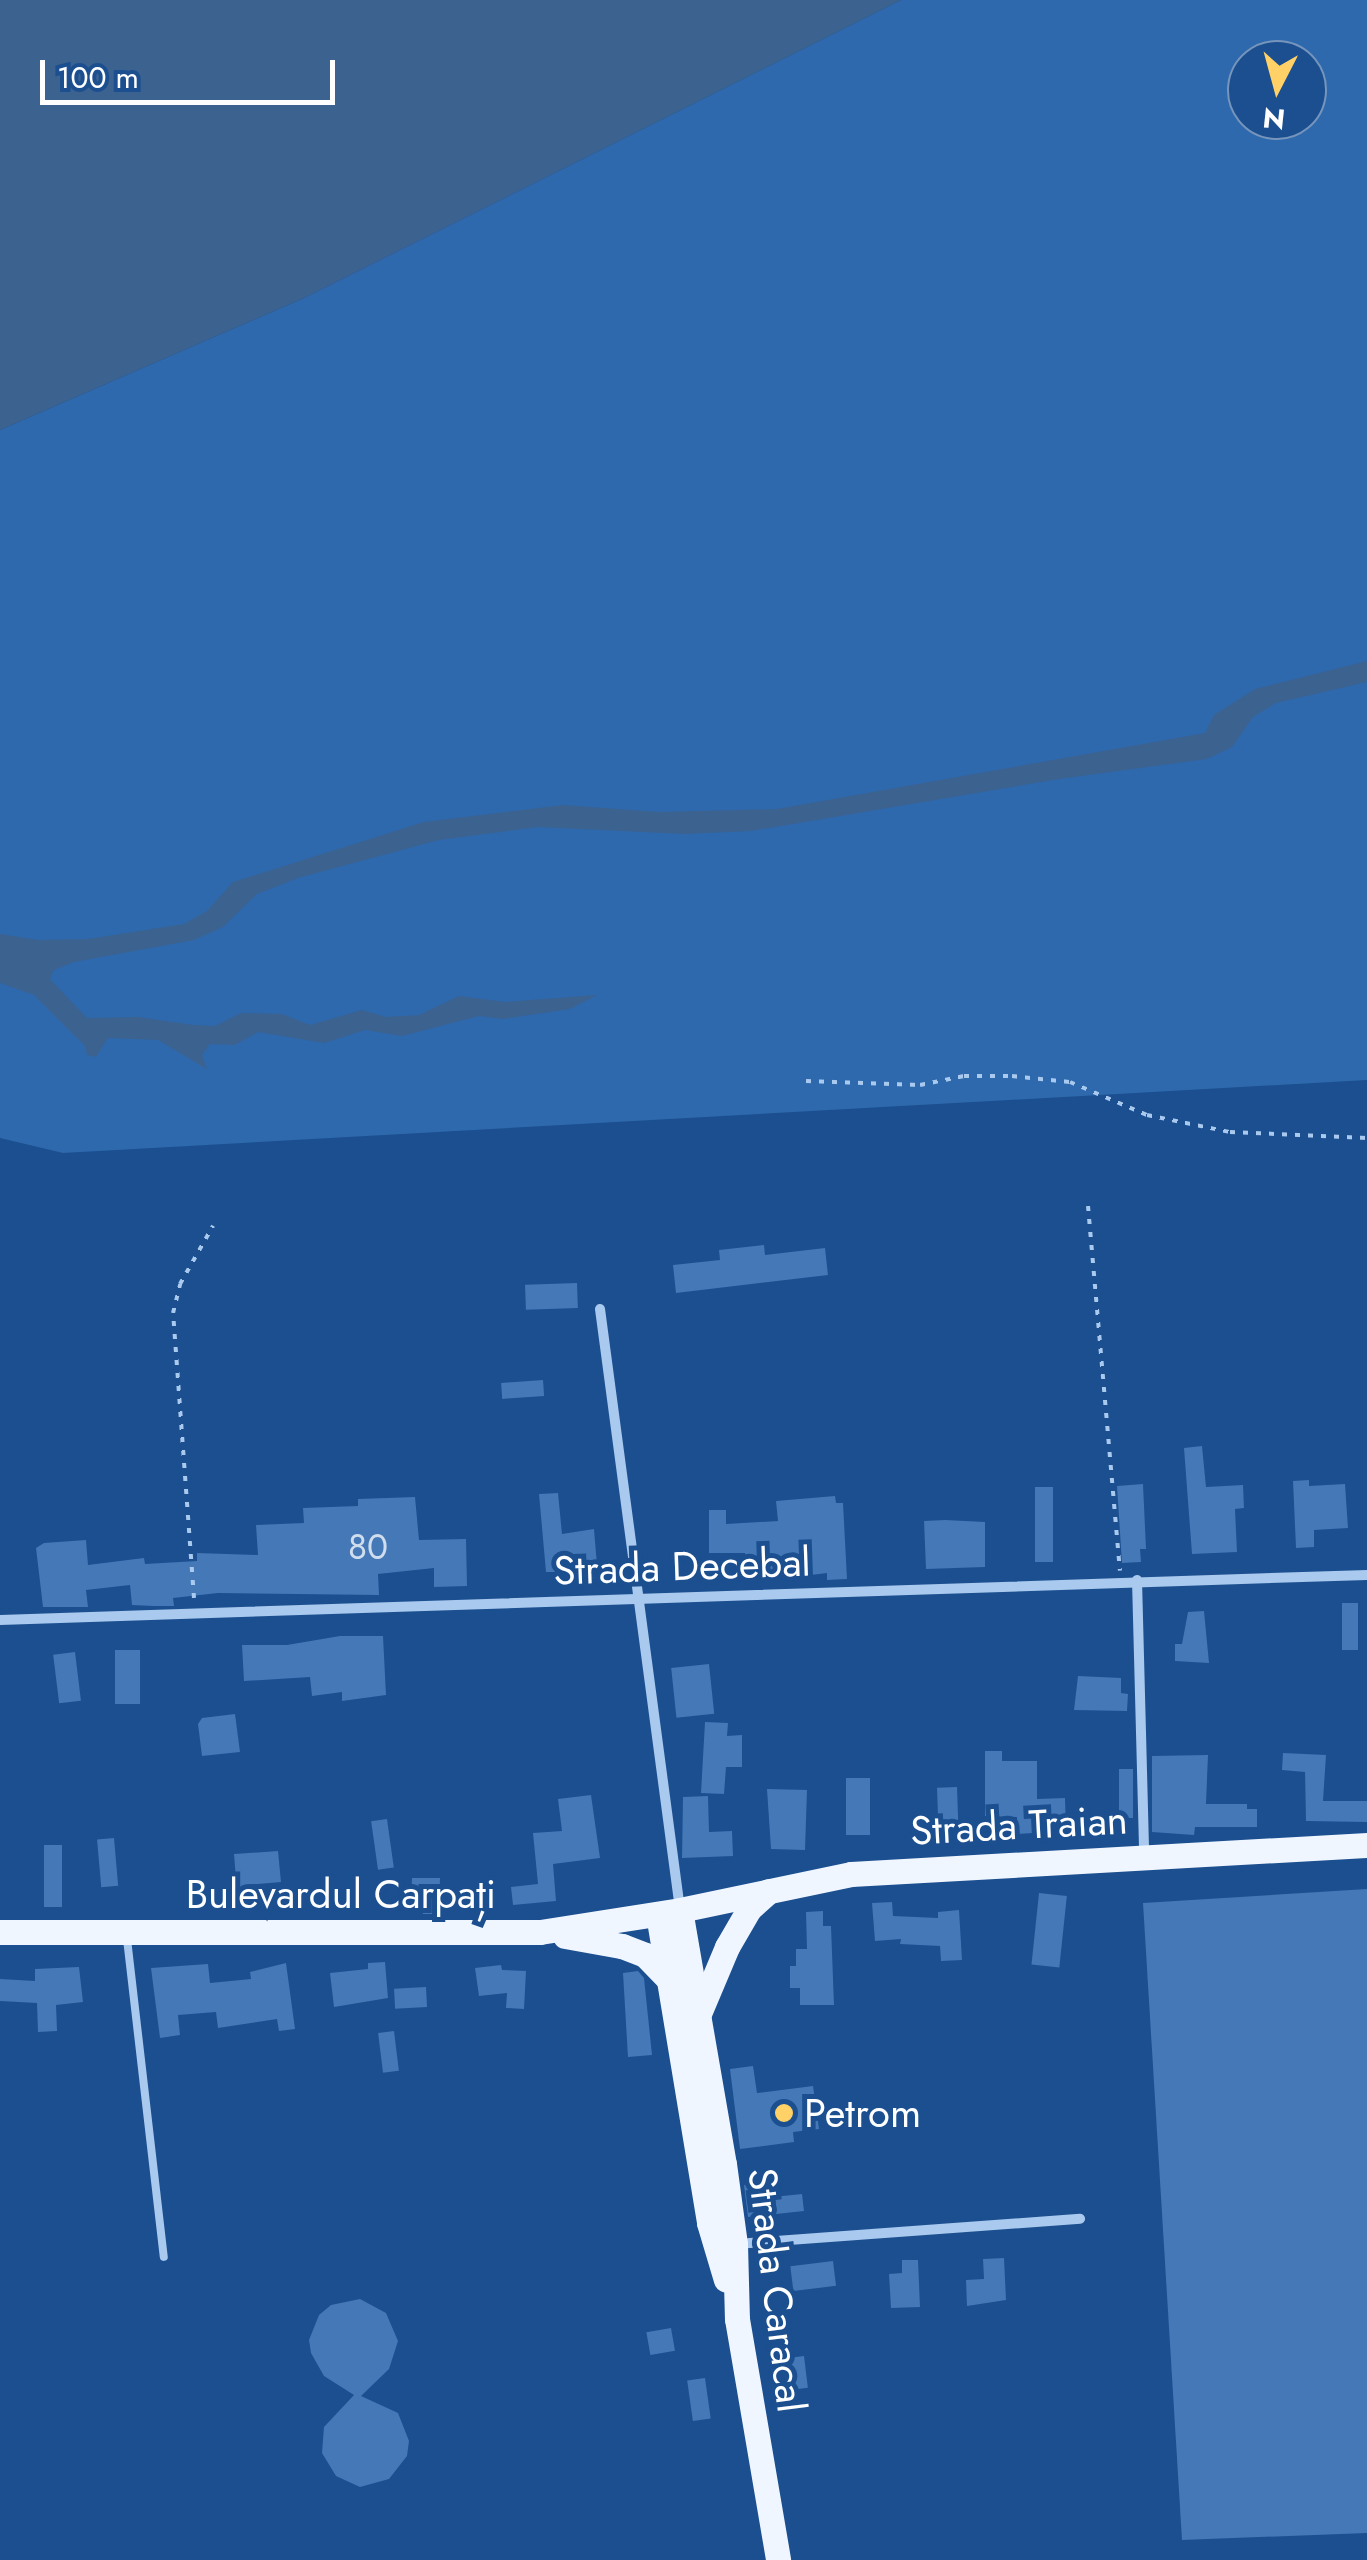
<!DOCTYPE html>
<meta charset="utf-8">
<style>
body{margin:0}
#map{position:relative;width:1367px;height:2560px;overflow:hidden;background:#1b4f8f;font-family:Jost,sans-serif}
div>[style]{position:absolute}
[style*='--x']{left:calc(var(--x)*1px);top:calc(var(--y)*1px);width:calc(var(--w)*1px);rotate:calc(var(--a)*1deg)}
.green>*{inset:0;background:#2e69ad}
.water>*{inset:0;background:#3c6290}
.building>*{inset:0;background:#4478b7;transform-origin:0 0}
.path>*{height:4px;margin-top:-2px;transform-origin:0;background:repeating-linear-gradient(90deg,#a9c9ee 0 5px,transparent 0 13px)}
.lane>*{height:8px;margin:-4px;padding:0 4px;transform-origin:4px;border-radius:4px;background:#a9c9ee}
.street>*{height:10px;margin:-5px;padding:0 5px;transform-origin:5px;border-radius:5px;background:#a9c9ee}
.primary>*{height:25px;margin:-12.5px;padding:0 12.5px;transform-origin:12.5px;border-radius:12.5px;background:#f0f6ff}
.dots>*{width:28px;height:28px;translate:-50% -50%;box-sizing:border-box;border:5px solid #1b4f8f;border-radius:50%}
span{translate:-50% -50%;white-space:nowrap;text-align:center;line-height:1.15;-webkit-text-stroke:10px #1b4f8f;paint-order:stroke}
.number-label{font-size:35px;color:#d0dded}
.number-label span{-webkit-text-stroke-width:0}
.street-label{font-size:40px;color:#fff}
.poi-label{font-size:40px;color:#fff}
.left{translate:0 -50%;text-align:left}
.north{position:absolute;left:1227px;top:40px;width:100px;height:100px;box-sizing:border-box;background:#1b4f8f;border:2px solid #7695bc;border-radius:50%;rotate:186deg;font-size:28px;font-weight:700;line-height:40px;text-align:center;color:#fff}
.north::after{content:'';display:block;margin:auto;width:35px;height:45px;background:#ffd166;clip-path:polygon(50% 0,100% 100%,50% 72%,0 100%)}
.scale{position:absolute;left:40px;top:60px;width:295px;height:45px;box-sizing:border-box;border:5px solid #fff;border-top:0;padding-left:12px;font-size:30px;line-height:35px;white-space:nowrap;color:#fff;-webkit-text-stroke:8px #1b4f8f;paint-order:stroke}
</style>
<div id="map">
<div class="green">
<div style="clip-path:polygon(evenodd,901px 0,1367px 0,1367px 1080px,63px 1153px,0 1138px,0 430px,304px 298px,901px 0,1247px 60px,1307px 60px,1307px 120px,1247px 120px,1247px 60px)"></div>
</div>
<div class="water">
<div style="clip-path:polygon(0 0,901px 0,304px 298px,0 430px)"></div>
<div style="clip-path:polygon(1367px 661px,1367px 682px,1276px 703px,1253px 717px,1232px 747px,1207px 759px,1059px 779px,751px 831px,684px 834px,538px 827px,439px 840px,298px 878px,257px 894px,223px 927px,194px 940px,74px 962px,54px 970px,50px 979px,87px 1018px,138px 1017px,194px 1025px,215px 1026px,241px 1013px,282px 1014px,310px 1025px,362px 1010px,386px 1017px,419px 1015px,459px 996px,506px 1002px,597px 995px,570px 1009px,503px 1019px,479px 1016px,402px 1036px,365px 1030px,324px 1043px,258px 1032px,235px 1045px,210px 1044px,202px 1055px,207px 1069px,158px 1040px,108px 1038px,96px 1057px,87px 1055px,85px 1046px,34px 995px,0 983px,0 934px,38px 940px,88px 939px,184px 924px,207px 911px,233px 882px,424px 822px,563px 805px,659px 812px,777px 809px,1205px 733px,1214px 715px,1255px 689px)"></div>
</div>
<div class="building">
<div style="clip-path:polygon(764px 1245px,765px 1255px,825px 1248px,828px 1275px,676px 1293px,673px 1265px,720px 1260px,719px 1250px)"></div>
<div style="left:577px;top:1283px;width:25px;height:52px;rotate:88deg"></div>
<div style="left:543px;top:1380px;width:16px;height:42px;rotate:86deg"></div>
<div style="clip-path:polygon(1202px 1446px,1206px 1487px,1243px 1485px,1244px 1508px,1235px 1509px,1237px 1552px,1192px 1554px,1184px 1448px)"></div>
<div style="clip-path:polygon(1309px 1480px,1309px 1486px,1345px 1484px,1348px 1528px,1314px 1530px,1314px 1547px,1296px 1548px,1293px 1481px)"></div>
<div style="clip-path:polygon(1143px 1484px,1146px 1549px,1140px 1549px,1141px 1562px,1122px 1563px,1117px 1486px)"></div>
<div style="left:1035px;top:1487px;width:18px;height:75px"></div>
<div style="clip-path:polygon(558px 1493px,562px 1534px,594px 1529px,598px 1577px,556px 1584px,555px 1572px,546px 1572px,539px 1494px)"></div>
<div style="clip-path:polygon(835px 1496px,836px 1503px,843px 1503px,847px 1579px,827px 1580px,827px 1573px,787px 1578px,786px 1569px,746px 1571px,745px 1553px,709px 1553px,709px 1510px,726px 1510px,726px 1524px,778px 1521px,776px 1501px)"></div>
<div style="clip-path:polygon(415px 1497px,419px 1540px,466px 1539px,467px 1586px,434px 1587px,434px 1568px,378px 1574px,379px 1595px,218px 1593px,173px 1598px,174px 1606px,153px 1606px,132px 1605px,130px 1585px,86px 1590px,88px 1607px,43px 1607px,36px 1548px,44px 1543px,86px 1540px,88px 1565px,144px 1558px,145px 1564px,197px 1561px,197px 1553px,258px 1555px,256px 1525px,304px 1523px,303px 1508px,358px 1506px,358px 1499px)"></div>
<div style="clip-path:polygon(945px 1520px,985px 1522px,985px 1567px,926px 1569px,924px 1521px)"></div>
<div style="left:1342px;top:1603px;width:16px;height:47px"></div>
<div style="clip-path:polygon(1204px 1611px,1209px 1663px,1175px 1661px,1175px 1644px,1182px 1644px,1188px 1612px)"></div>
<div style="clip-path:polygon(340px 1636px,383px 1636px,386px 1695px,342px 1701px,342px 1692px,312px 1696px,310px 1677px,244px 1681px,242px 1645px,287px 1645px)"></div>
<div style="left:115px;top:1650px;width:25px;height:54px"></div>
<div style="left:75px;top:1652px;width:49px;height:22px;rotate:83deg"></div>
<div style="left:709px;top:1664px;width:50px;height:38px;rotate:84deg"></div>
<div style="clip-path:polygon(1078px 1676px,1121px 1678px,1121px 1693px,1128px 1694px,1127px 1711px,1074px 1710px)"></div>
<div style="clip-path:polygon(235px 1714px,240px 1752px,202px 1756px,198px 1724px,202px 1718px)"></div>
<div style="clip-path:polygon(705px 1722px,728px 1723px,727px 1736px,742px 1735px,742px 1767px,726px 1767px,724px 1794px,701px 1793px)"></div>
<div style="clip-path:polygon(985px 1751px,1002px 1751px,1002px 1761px,1037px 1761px,1037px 1799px,1065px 1798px,1066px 1831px,1017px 1834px,1017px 1817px,985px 1816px)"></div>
<div style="clip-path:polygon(1283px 1753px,1326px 1755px,1323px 1801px,1367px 1801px,1367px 1822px,1306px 1821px,1305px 1772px,1282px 1770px)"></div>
<div style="clip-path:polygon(1208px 1755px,1206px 1804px,1247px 1804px,1247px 1809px,1257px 1809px,1257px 1827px,1195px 1827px,1194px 1835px,1152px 1832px,1152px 1756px)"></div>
<div style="left:1119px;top:1769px;width:14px;height:49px"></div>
<div style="left:870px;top:1778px;width:57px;height:24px;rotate:90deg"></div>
<div style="left:957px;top:1787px;width:51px;height:20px;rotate:88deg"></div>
<div style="clip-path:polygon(767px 1789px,807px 1790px,805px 1850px,771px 1849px)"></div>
<div style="clip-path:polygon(591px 1795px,600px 1858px,553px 1864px,556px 1901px,513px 1905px,511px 1887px,538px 1884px,533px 1833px,562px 1831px,558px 1799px)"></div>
<div style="clip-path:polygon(708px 1796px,709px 1832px,732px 1831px,733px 1856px,682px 1858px,683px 1797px)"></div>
<div style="left:387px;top:1819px;width:49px;height:16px;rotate:82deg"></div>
<div style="left:114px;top:1838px;width:48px;height:17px;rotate:85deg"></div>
<div style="left:44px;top:1845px;width:18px;height:62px"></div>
<div style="clip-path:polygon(278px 1851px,281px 1882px,258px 1884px,259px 1903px,238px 1904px,234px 1854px)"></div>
<div style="clip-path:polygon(412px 1878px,440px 1878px,439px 1914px,423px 1914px,423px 1902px,411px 1902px)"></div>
<div style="clip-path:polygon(1367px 1889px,1367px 2533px,1182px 2540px,1143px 1903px)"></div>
<div style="left:1039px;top:1893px;width:28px;height:72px;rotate:6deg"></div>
<div style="clip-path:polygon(892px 1902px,893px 1916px,938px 1918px,938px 1912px,959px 1910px,962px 1960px,941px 1961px,940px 1946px,900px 1944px,901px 1939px,875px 1941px,872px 1903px)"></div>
<div style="clip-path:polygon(823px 1911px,823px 1926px,831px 1926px,834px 2005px,800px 2005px,800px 1988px,790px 1988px,790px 1966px,796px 1966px,796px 1949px,807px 1949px,806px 1912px)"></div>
<div style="clip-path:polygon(385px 1962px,388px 1998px,334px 2007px,330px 1973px,368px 1969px,368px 1963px)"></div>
<div style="clip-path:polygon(286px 1963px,295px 2029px,279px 2031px,277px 2019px,218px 2028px,216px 2012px,178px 2015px,180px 2035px,160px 2038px,151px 1968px,208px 1964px,210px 1983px,251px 1979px,250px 1972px)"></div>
<div style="clip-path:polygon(501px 1965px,502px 1970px,526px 1971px,524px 2009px,506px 2008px,507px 1993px,479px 1996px,475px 1968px)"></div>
<div style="clip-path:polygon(79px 1967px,83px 2002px,56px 2005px,57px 2031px,38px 2032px,37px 2003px,0 2001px,0 1979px,35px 1981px,35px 1969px)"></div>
<div style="clip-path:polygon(638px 1971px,644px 1978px,652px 2055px,628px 2057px,623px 1973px)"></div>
<div style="left:426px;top:1987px;width:20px;height:32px;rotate:87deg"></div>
<div style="left:394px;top:2031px;width:40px;height:16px;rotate:83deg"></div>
<div style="clip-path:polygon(753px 2066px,757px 2093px,813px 2086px,819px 2129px,793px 2132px,794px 2142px,740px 2149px,730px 2069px)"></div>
<div style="clip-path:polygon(762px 2183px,763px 2198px,802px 2194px,804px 2211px,748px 2217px,744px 2185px)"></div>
<div style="clip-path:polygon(1004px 2258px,1006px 2300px,967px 2306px,966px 2280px,984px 2279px,983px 2259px)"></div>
<div style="clip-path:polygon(902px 2260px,918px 2260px,920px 2307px,891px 2308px,889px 2274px,902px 2273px)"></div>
<div style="left:833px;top:2261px;width:25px;height:43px;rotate:83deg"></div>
<div style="clip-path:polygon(360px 2299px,386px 2313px,398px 2341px,389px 2369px,361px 2396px,398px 2413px,409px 2441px,407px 2456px,389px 2479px,360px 2487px,336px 2476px,322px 2453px,324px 2427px,354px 2395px,324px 2376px,311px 2353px,309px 2340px,319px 2315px,331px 2305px)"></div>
<div style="left:671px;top:2328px;width:23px;height:25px;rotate:80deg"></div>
<div style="left:804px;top:2356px;width:32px;height:20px;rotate:83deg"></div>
<div style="left:705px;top:2378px;width:41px;height:18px;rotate:82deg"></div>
</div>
<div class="path">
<div style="--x:806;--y:1081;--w:114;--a:2"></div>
<div style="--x:920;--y:1085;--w:45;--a:-11.6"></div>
<div style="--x:964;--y:1076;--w:48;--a:0"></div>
<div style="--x:1012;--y:1076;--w:58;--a:5.9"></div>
<div style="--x:1070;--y:1082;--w:84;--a:23.2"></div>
<div style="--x:1147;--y:1115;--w:85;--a:11.6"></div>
<div style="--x:1230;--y:1132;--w:137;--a:2.5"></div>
<div style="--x:1088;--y:1206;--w:366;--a:85"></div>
<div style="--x:194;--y:1598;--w:286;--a:-94.2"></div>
<div style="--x:173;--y:1313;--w:30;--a:-76"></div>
<div style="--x:180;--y:1284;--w:67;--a:-60.4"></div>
</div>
<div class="lane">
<div style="--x:127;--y:1939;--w:320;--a:83.4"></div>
</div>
<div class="street">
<div style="--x:600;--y:1309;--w:605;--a:82.41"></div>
<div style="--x:1137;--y:1580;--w:275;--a:88.5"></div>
<div style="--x:0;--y:1620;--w:1368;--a:-1.89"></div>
<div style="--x:736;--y:2244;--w:345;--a:-4.2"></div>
</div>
<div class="primary">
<div style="--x:680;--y:1910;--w:258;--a:80.2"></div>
<div style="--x:724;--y:2164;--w:81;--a:82.2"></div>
<div style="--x:735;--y:2244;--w:75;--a:88.5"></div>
<div style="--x:737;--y:2319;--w:244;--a:80.3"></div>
<div style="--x:658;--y:1914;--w:313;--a:80.6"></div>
<div style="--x:709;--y:2223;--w:59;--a:73.4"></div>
<div style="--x:0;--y:1932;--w:540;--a:0"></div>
<div style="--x:540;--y:1932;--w:142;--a:-8.9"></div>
<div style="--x:680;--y:1910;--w:175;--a:-11.9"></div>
<div style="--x:851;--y:1874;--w:517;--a:-3.22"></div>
<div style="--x:565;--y:1936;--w:58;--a:10"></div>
<div style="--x:622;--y:1946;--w:25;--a:21"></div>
<div style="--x:645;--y:1955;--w:36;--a:46"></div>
<div style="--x:698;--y:2016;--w:75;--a:-67.2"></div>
<div style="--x:727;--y:1947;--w:44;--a:-59.9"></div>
<div style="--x:749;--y:1909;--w:27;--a:-42"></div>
</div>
<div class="dots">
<div style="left:784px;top:2113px;background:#ffd166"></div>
</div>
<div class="number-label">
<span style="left:368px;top:1547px">80</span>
</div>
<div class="street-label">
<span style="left:682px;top:1566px;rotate:-2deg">Strada Decebal</span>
<span style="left:1019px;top:1825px;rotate:-3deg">Strada Traian</span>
<span style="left:341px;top:1894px">Bulevardul Carpați</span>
<span style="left:777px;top:2290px;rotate:83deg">Strada Caracal</span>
</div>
<div class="poi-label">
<span class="left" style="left:804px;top:2113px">Petrom</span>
</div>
<div class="north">N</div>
<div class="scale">100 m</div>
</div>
